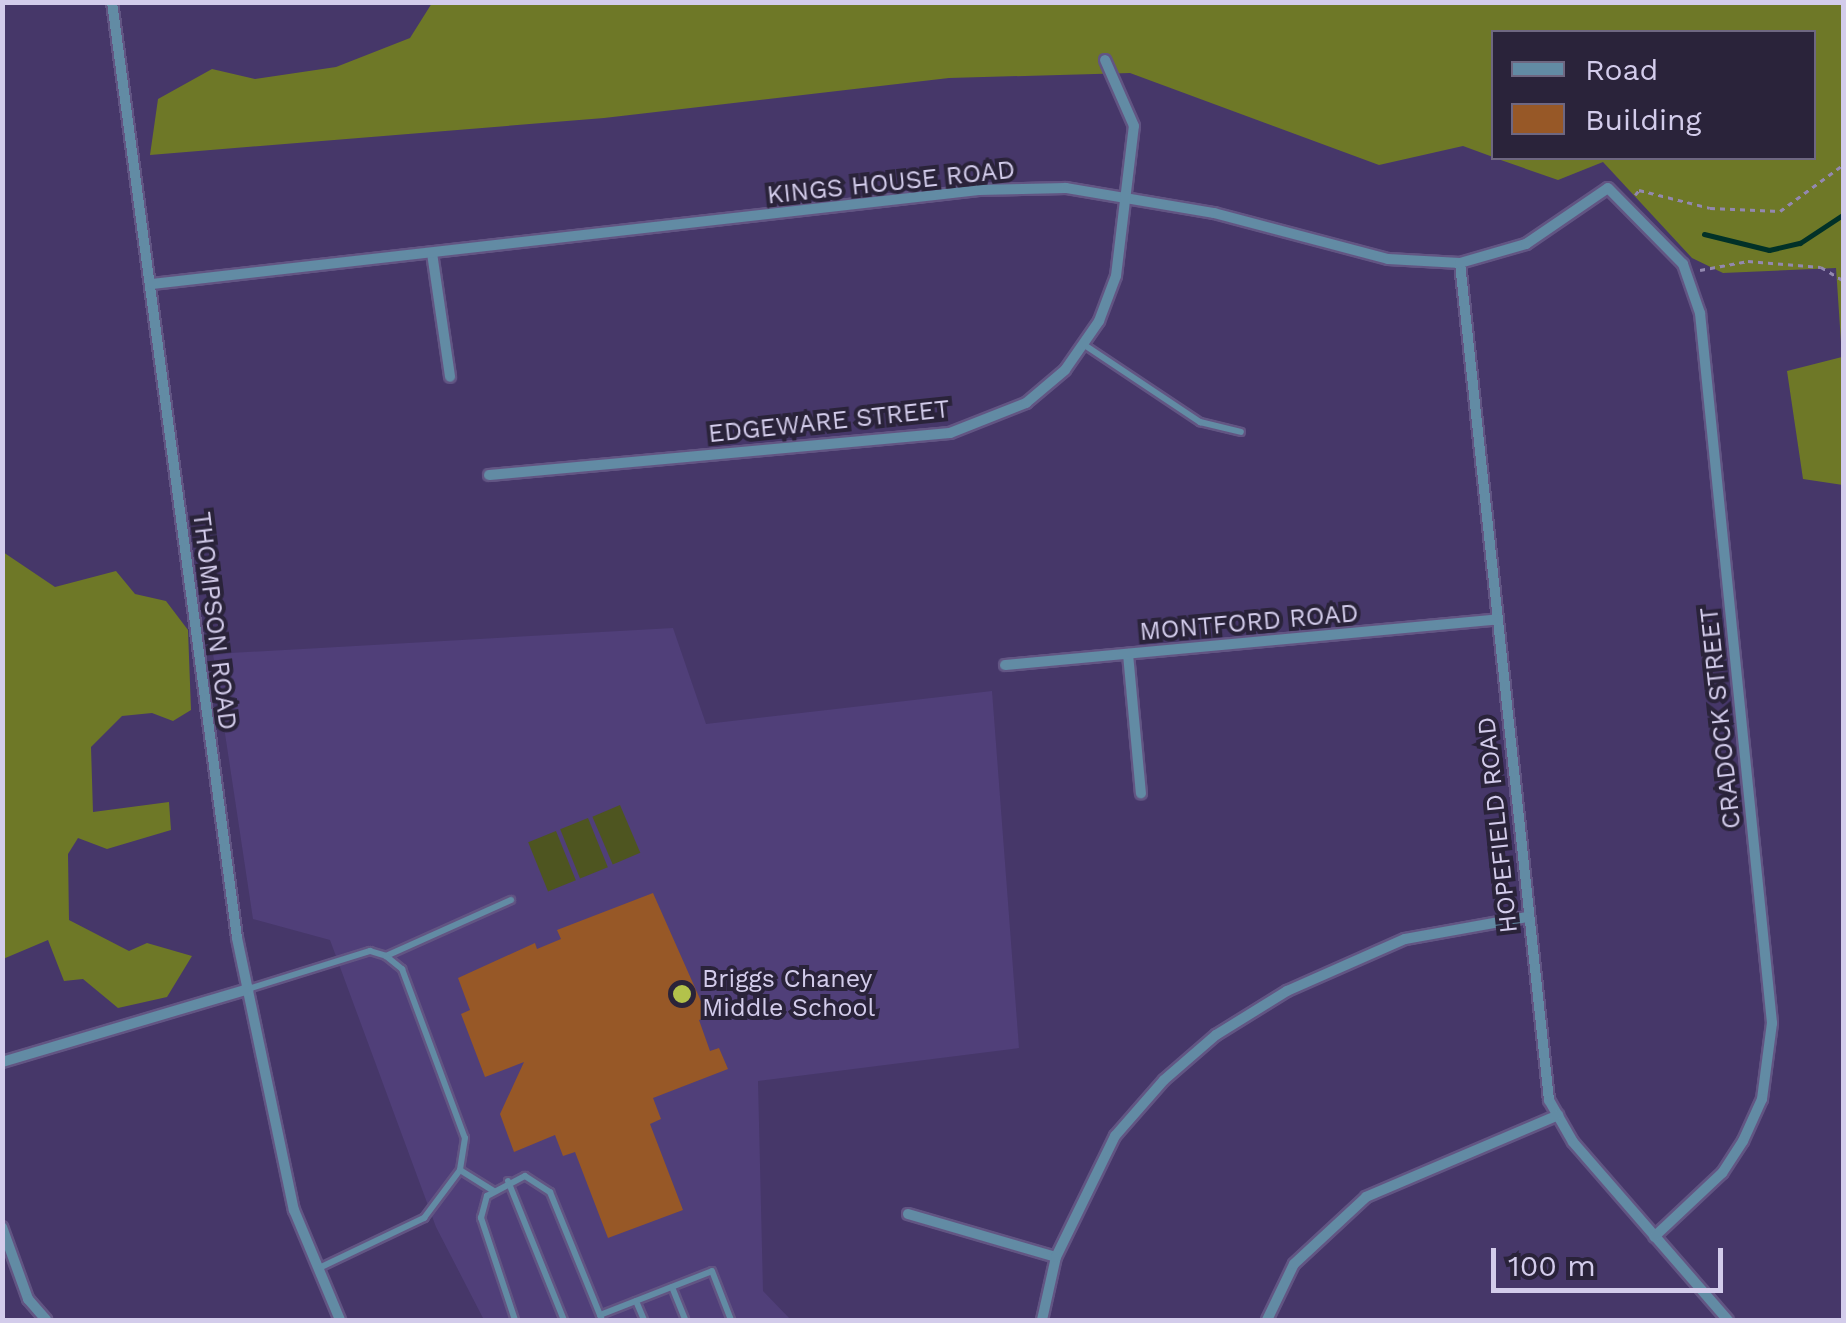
<!DOCTYPE html>
<style>
body{margin:0}
#map{position:relative;width:1846px;height:1323px;overflow:hidden;background:#463769;font-family:"Work Sans",sans-serif}
div>[style]{position:absolute}
[style*='--x']{left:calc(var(--x)*1px);top:calc(var(--y)*1px);width:calc(var(--w)*1px);rotate:calc(var(--a)*1deg)}
.built>*{inset:0;background:#503f79}
.green>*{inset:0;background:#4e5520;transform-origin:0 0}
.forest>*{inset:0;background:#6e7827}
.stream>*{height:5px;margin:-2.5px;padding:0 2.5px;transform-origin:2.5px;border-radius:2.5px;background:#013128}
.building>*{inset:0;background:#975827}
.path>*{height:2.5px;margin-top:-1.25px;transform-origin:0;background:repeating-linear-gradient(90deg,#9388b0 0 5px,transparent 0 10px)}
.roads{filter:drop-shadow(2px 0 #625583) drop-shadow(-2px 0 #625583) drop-shadow(0 2px #625583) drop-shadow(0 -2px #625583)}
.lane>*{height:6px;margin:-3px;padding:0 3px;transform-origin:3px;border-radius:3px;background:#628ba4}
.street>*{height:10px;margin:-5px;padding:0 5px;transform-origin:5px;border-radius:5px;background:#628ba4}
.dots>*{width:28px;height:28px;translate:-50% -50%;box-sizing:border-box;border:5px solid #2a233a;border-radius:50%}
span{translate:-50% -50%;white-space:nowrap;text-align:center;line-height:1.15;-webkit-text-stroke:8px #2a233a;paint-order:stroke}
.street-label{font-size:25px;color:#d3cceb}
.poi-label{font-size:25px;color:#d3cceb}
.left{translate:0 -50%;text-align:left}
.frame{position:absolute;inset:0;border:5px solid #d3cceb;pointer-events:none}
.legend{position:absolute;left:1491px;top:30px;width:325px;height:130px;box-sizing:border-box;background:#2a233a;border:2px solid #6e6781;margin:0;padding:12px 18px;list-style:none;font-size:30px;color:#d3cceb}
.legend li{display:flex;align-items:center;gap:20px;height:50px}
.legend b{width:50px;border:2px solid #6e6781}
.scale{position:absolute;left:1491px;top:1248px;width:232px;height:45px;box-sizing:border-box;border:5px solid #d3cceb;border-top:0;padding-left:12px;font-size:30px;line-height:35px;white-space:nowrap;color:#d3cceb;-webkit-text-stroke:8px #2a233a;paint-order:stroke}
</style>
<div id="map">
<div class="built">
<div style="clip-path:polygon(673px 628px,706px 724px,992px 691px,1019px 1048px,758px 1081px,763px 1291px,791px 1320px,484px 1320px,436px 1227px,330px 940px,253px 919px,213px 654px)"></div>
</div>
<div class="green">
<div style="left:620px;top:805px;width:52px;height:30px;rotate:67deg"></div>
<div style="left:588px;top:818px;width:53px;height:30px;rotate:68deg"></div>
<div style="left:556px;top:831px;width:53px;height:30px;rotate:68deg"></div>
</div>
<div class="forest">
<div style="clip-path:polygon(432px 3px,1843px 3px,1843px 485px,1803px 479px,1787px 371px,1842px 357px,1836px 268px,1723px 273px,1692px 258px,1603px 162px,1558px 180px,1495px 158px,1814px 158px,1814px 32px,1494px 32px,1493px 157px,1463px 146px,1379px 165px,1130px 73px,949px 78px,604px 118px,150px 155px,158px 99px,212px 69px,255px 79px,336px 67px,410px 38px)"></div>
<div style="clip-path:polygon(3px 552px,55px 587px,116px 571px,135px 594px,166px 601px,188px 630px,191px 710px,173px 721px,152px 713px,122px 716px,91px 747px,93px 812px,169px 802px,171px 830px,107px 849px,78px 838px,68px 854px,69px 920px,129px 951px,147px 943px,192px 956px,167px 997px,118px 1008px,83px 979px,64px 981px,48px 940px,3px 959px)"></div>
</div>
<div class="stream">
<div style="--x:1704;--y:234;--w:67;--a:13.8"></div>
<div style="--x:1769;--y:250;--w:32;--a:-13"></div>
<div style="--x:1800;--y:243;--w:53;--a:-33.4"></div>
</div>
<div class="building">
<div style="clip-path:polygon(653px 893px,708px 1017px,699px 1020px,710px 1051px,719px 1048px,728px 1069px,653px 1098px,661px 1119px,650px 1124px,683px 1210px,608px 1238px,575px 1152px,563px 1156px,555px 1135px,514px 1152px,500px 1114px,524px 1062px,485px 1077px,461px 1014px,470px 1010px,458px 978px,535px 943px,537px 949px,561px 939px,557px 930px)"></div>
</div>
<div class="path">
<div style="--x:1635;--y:195;--w:6;--a:-51"></div>
<div style="--x:1639;--y:190;--w:73;--a:14.2"></div>
<div style="--x:1710;--y:208;--w:70;--a:2.5"></div>
<div style="--x:1780;--y:211;--w:79;--a:-36.3"></div>
<div style="--x:1700;--y:270;--w:49;--a:-10.6"></div>
<div style="--x:1748;--y:261;--w:73;--a:4.7"></div>
<div style="--x:1821;--y:267;--w:27;--a:31"></div>
</div>
<div class="roads">
<div class="lane">
<div style="--x:1083;--y:344;--w:141;--a:33.7"></div>
<div style="--x:1200;--y:422;--w:42;--a:13.7"></div>
<div style="--x:386;--y:956;--w:137;--a:-24.1"></div>
<div style="--x:248;--y:989;--w:128;--a:-17.3"></div>
<div style="--x:370;--y:951;--w:17;--a:17"></div>
<div style="--x:386;--y:956;--w:21;--a:39"></div>
<div style="--x:402;--y:969;--w:180;--a:69.6"></div>
<div style="--x:465;--y:1138;--w:32;--a:99"></div>
<div style="--x:460;--y:1170;--w:39;--a:32"></div>
<div style="--x:508;--y:1181;--w:150;--a:68.1"></div>
<div style="--x:317;--y:1269;--w:119;--a:-25.5"></div>
<div style="--x:424;--y:1218;--w:60;--a:-53.1"></div>
<div style="--x:672;--y:1287;--w:35;--a:68"></div>
<div style="--x:636;--y:1301;--w:21;--a:67"></div>
<div style="--x:515;--y:1320;--w:108;--a:-108.4"></div>
<div style="--x:481;--y:1218;--w:23;--a:-75"></div>
<div style="--x:487;--y:1196;--w:43;--a:-27.8"></div>
<div style="--x:525;--y:1176;--w:30;--a:33"></div>
<div style="--x:550;--y:1192;--w:133;--a:67.9"></div>
<div style="--x:602;--y:1320;--w:5;--a:-112"></div>
<div style="--x:600;--y:1315;--w:120;--a:-21.4"></div>
<div style="--x:712;--y:1271;--w:53;--a:68.8"></div>
</div>
<div class="street">
<div style="--x:112;--y:2;--w:944;--a:82.39"></div>
<div style="--x:237;--y:938;--w:278;--a:78.2"></div>
<div style="--x:294;--y:1210;--w:119;--a:67.3"></div>
<div style="--x:432;--y:253;--w:125;--a:81.7"></div>
<div style="--x:1460;--y:263;--w:842;--a:83.93"></div>
<div style="--x:1549;--y:1100;--w:48;--a:60.3"></div>
<div style="--x:1573;--y:1142;--w:236;--a:49"></div>
<div style="--x:152;--y:284;--w:832;--a:-6.48"></div>
<div style="--x:979;--y:190;--w:87;--a:-1.3"></div>
<div style="--x:1066;--y:188;--w:150;--a:9.6"></div>
<div style="--x:1214;--y:213;--w:180;--a:14.8"></div>
<div style="--x:1388;--y:259;--w:72;--a:3.2"></div>
<div style="--x:1460;--y:263;--w:69;--a:-16.1"></div>
<div style="--x:1526;--y:244;--w:99;--a:-34.3"></div>
<div style="--x:1608;--y:188;--w:107;--a:45.4"></div>
<div style="--x:1683;--y:264;--w:52;--a:70.9"></div>
<div style="--x:1700;--y:313;--w:714;--a:84.21"></div>
<div style="--x:1772;--y:1023;--w:77;--a:97.5"></div>
<div style="--x:1762;--y:1099;--w:46;--a:114.3"></div>
<div style="--x:1743;--y:1141;--w:38;--a:123"></div>
<div style="--x:1722;--y:1173;--w:93;--a:136.7"></div>
<div style="--x:489;--y:475;--w:463;--a:-5.2"></div>
<div style="--x:950;--y:433;--w:82;--a:-21.5"></div>
<div style="--x:1026;--y:403;--w:51;--a:-40.2"></div>
<div style="--x:1065;--y:370;--w:60;--a:-55.2"></div>
<div style="--x:1099;--y:321;--w:48;--a:-69.3"></div>
<div style="--x:1116;--y:276;--w:151;--a:-83.2"></div>
<div style="--x:1134;--y:126;--w:72;--a:-113.7"></div>
<div style="--x:1128;--y:654;--w:140;--a:84.7"></div>
<div style="--x:1005;--y:665;--w:494;--a:-5.3"></div>
<div style="--x:2;--y:1062;--w:257;--a:-16.5"></div>
<div style="--x:908;--y:1214;--w:154;--a:16.2"></div>
<div style="--x:2;--y:1227;--w:77;--a:70.1"></div>
<div style="--x:28;--y:1299;--w:28;--a:49"></div>
<div style="--x:1042;--y:1320;--w:65;--a:-77.5"></div>
<div style="--x:1056;--y:1257;--w:135;--a:-64"></div>
<div style="--x:1115;--y:1136;--w:74;--a:-48.8"></div>
<div style="--x:1164;--y:1080;--w:69;--a:-40.9"></div>
<div style="--x:1216;--y:1035;--w:84;--a:-31.8"></div>
<div style="--x:1287;--y:991;--w:129;--a:-23.8"></div>
<div style="--x:1405;--y:939;--w:124;--a:-10.2"></div>
<div style="--x:1267;--y:1320;--w:62;--a:-64.3"></div>
<div style="--x:1294;--y:1264;--w:98;--a:-42.9"></div>
<div style="--x:1366;--y:1197;--w:209;--a:-23.1"></div>
</div>
</div>
<div class="dots">
<div style="left:682px;top:994px;background:#b3c24b"></div>
</div>
<div class="street-label">
<span style="left:891px;top:183px;rotate:-6deg">KINGS HOUSE ROAD</span>
<span style="left:829px;top:422px;rotate:-6deg">EDGEWARE STREET</span>
<span style="left:214px;top:621px;rotate:83deg">THOMPSON ROAD</span>
<span style="left:1249px;top:623px;rotate:-5deg">MONTFORD ROAD</span>
<span style="left:1721px;top:718px;rotate:-96deg">CRADOCK STREET</span>
<span style="left:1498px;top:825px;rotate:-96deg">HOPEFIELD ROAD</span>
</div>
<div class="poi-label">
<span class="left" style="left:702px;top:994px">Briggs Chaney<br>Middle School</span>
</div>
<div class="frame"></div>
<ul class="legend">
<li><b style="height:12px;background:#628ba4"></b>Road</li>
<li><b style="height:28px;background:#975827"></b>Building</li>
</ul>
<div class="scale">100 m</div>
</div>
